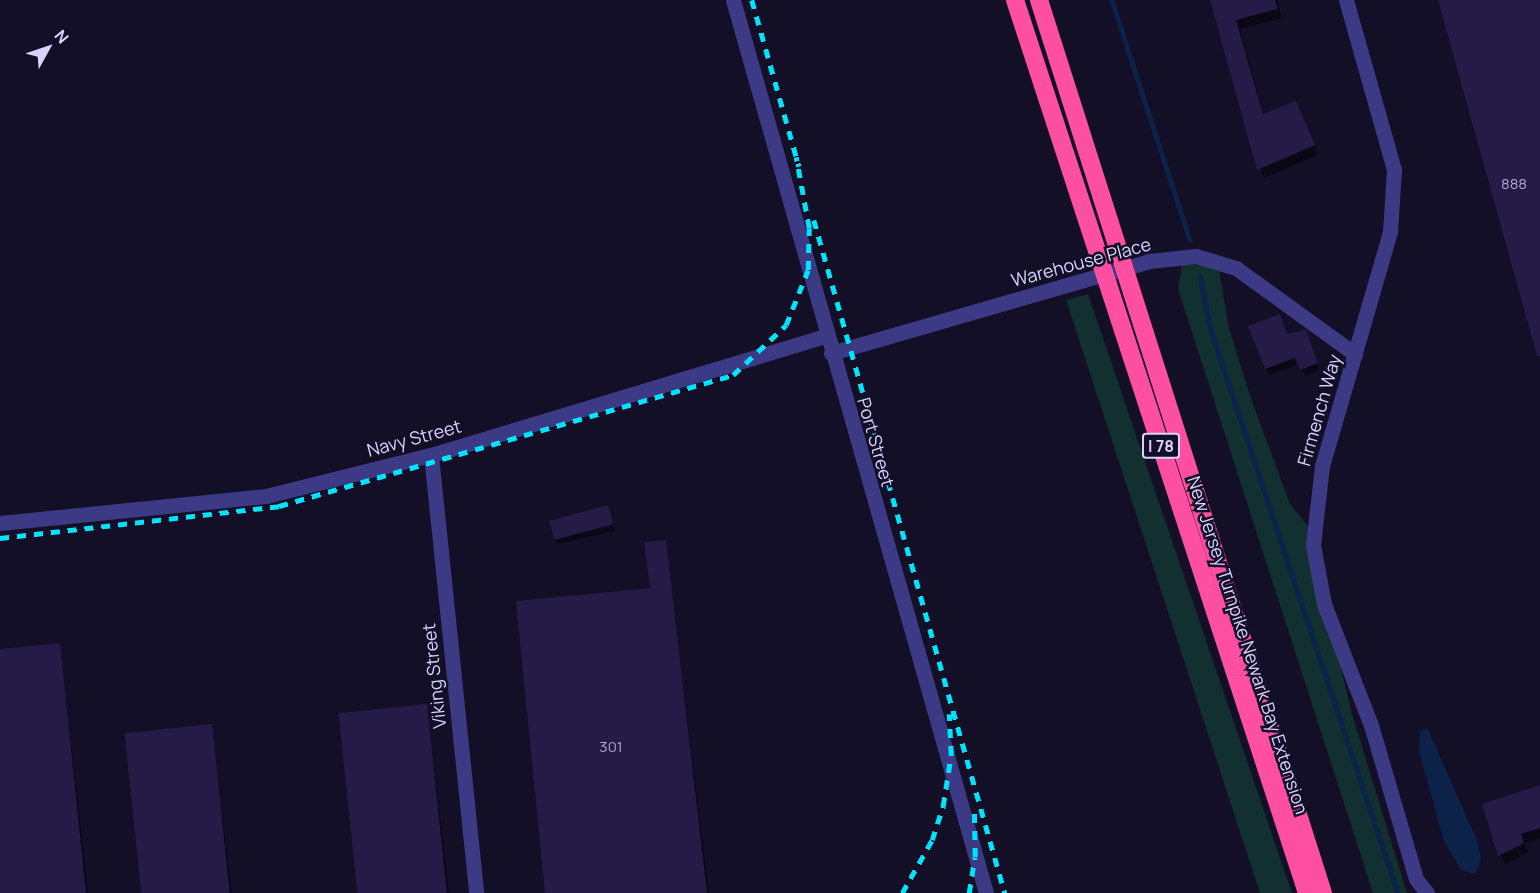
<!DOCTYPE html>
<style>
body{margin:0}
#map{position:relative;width:1540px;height:893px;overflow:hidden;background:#130f26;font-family:Manrope,sans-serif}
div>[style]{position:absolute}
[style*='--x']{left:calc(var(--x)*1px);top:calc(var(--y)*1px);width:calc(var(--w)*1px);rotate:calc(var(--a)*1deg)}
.green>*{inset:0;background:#12302f}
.water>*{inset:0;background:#0c2248}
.shadow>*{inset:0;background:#0007}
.stream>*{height:4.5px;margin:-2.25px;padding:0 2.25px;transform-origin:2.25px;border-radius:2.25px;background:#0c2248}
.building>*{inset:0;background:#241b47;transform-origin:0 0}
.street>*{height:15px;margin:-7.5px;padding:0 7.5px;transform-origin:7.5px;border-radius:7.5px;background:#3d3a85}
.highway>*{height:18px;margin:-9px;padding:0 9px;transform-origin:9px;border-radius:9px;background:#ff4fa3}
.rail>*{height:4.5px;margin-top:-2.25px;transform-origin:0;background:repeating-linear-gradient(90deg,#00e5ff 0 9px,transparent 0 17px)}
span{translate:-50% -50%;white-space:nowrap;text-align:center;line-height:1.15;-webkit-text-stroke:5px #130f26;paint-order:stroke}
.number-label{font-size:15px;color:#aca6d1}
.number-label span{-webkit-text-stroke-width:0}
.shield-label span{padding:2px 4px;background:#130f26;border:2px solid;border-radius:4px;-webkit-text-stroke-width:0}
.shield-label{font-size:16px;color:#d9d4ff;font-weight:700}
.street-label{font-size:18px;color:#d9d4ff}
.north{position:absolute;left:18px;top:18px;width:60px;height:60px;-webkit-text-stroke:4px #130f26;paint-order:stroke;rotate:50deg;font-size:16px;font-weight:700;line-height:24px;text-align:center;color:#d9d4ff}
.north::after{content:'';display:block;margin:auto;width:21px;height:27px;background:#d9d4ff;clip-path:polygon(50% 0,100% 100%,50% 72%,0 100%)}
</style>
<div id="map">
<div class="green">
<div style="clip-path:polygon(1183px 261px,1219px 270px,1229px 328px,1251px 399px,1290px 504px,1308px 526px,1351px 711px,1407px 893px,1373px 893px,1178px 289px)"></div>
<div style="clip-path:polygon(1088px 294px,1120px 388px,1292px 893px,1260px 893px,1066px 300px)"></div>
</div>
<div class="water">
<div style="clip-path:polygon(1428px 729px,1478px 843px,1481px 860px,1475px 874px,1461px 870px,1444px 841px,1419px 752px,1420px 731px)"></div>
</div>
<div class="shadow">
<div style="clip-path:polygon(1211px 0,1277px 0,1282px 18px,1240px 29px,1264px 115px,1296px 102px,1318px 155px,1264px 178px)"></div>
<div style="clip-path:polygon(1283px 322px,1288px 336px,1309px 339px,1320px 370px,1305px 376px,1299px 364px,1270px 375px,1266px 368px)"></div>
<div style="clip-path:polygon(607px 507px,615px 531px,557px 544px,553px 537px)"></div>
<div style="clip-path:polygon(665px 541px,709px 893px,547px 893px,651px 589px)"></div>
<div style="clip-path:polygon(60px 645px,88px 893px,0 893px,0 651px)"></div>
<div style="clip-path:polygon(427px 706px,449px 893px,358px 893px)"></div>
<div style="clip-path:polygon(211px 726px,232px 893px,142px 893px)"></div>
<div style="clip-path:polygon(1540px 787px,1540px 838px,1525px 843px,1528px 852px,1505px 865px,1483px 805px)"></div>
</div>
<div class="stream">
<div style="--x:1112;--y:0;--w:252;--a:72"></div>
<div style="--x:1200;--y:275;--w:53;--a:79.1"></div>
<div style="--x:1210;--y:327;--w:596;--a:71.63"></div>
</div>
<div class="building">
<div style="clip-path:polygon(1210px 0,1275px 0,1278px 9px,1236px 20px,1263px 114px,1296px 101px,1315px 145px,1257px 170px)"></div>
<div style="clip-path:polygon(1438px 0,1540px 0,1540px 356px,1537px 356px)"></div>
<div style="clip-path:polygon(1280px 314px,1287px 334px,1306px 330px,1318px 363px,1300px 370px,1295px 358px,1265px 369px,1248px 326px)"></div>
<div style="left:608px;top:505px;width:20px;height:61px;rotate:75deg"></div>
<div style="clip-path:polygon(666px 540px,707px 893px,545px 893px,516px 601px,650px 588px,644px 542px)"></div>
<div style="clip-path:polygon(60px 643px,86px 893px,0 893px,0 649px)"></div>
<div style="left:427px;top:704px;width:190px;height:89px;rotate:84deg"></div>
<div style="left:212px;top:724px;width:170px;height:88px;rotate:84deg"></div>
<div style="clip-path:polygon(1540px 785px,1540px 828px,1521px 834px,1524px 843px,1498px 856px,1482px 804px)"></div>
</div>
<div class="street">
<div style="--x:733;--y:0;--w:928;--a:74.18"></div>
<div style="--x:1346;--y:0;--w:177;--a:74.2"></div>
<div style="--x:1394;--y:170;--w:62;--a:93.7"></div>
<div style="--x:1390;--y:232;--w:244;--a:106.2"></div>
<div style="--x:1322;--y:466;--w:80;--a:96.5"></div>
<div style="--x:1313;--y:545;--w:60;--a:79.4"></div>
<div style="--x:1324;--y:604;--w:130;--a:68.8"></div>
<div style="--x:1371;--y:725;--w:160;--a:73.7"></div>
<div style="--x:1416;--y:879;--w:18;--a:52"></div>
<div style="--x:831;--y:353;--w:331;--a:-16.1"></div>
<div style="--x:1149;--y:261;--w:47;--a:-6.1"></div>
<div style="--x:1196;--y:256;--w:42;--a:16.7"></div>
<div style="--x:1236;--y:268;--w:147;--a:35.9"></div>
<div style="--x:431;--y:455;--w:440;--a:84.1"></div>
<div style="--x:0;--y:523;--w:267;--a:-5.8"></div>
<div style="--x:266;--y:496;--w:170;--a:-14"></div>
<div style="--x:431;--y:455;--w:413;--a:-16.8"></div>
</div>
<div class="highway">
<div style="--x:1015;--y:0;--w:940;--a:71.89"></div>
<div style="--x:1039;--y:0;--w:937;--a:72.36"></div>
</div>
<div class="rail">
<div style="--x:752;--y:0;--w:173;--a:74.2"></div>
<div style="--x:814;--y:220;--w:700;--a:74.16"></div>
<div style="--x:0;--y:538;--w:281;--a:-6.5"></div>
<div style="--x:279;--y:506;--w:473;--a:-16.1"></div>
<div style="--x:733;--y:375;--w:73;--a:-43.3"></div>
<div style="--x:786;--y:325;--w:59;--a:-68.2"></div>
<div style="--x:808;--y:270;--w:42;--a:-88.6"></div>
<div style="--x:809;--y:228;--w:72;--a:-100.4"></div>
<div style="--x:902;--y:893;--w:61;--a:-60.5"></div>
<div style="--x:932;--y:840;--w:36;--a:-72"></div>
<div style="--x:943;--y:806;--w:52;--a:-81.1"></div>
<div style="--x:951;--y:755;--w:41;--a:-92.8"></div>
<div style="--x:969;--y:893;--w:36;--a:-81"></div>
<div style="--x:975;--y:857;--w:51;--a:-91.1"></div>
</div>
<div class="number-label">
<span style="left:1514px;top:184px">888</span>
<span style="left:611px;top:747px">301</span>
</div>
<div class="shield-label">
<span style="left:1161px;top:446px">I 78</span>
</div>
<div class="street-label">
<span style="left:1081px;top:262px;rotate:-15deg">Warehouse Place</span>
<span style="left:1319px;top:410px;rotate:-74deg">Firmench Way</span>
<span style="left:414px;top:438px;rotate:-15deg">Navy Street</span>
<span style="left:876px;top:442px;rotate:74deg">Port Street</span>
<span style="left:1248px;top:645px;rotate:72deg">New Jersey Turnpike Newark Bay Extension</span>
<span style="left:434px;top:676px;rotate:-96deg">Viking Street</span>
</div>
<div class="north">N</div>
</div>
